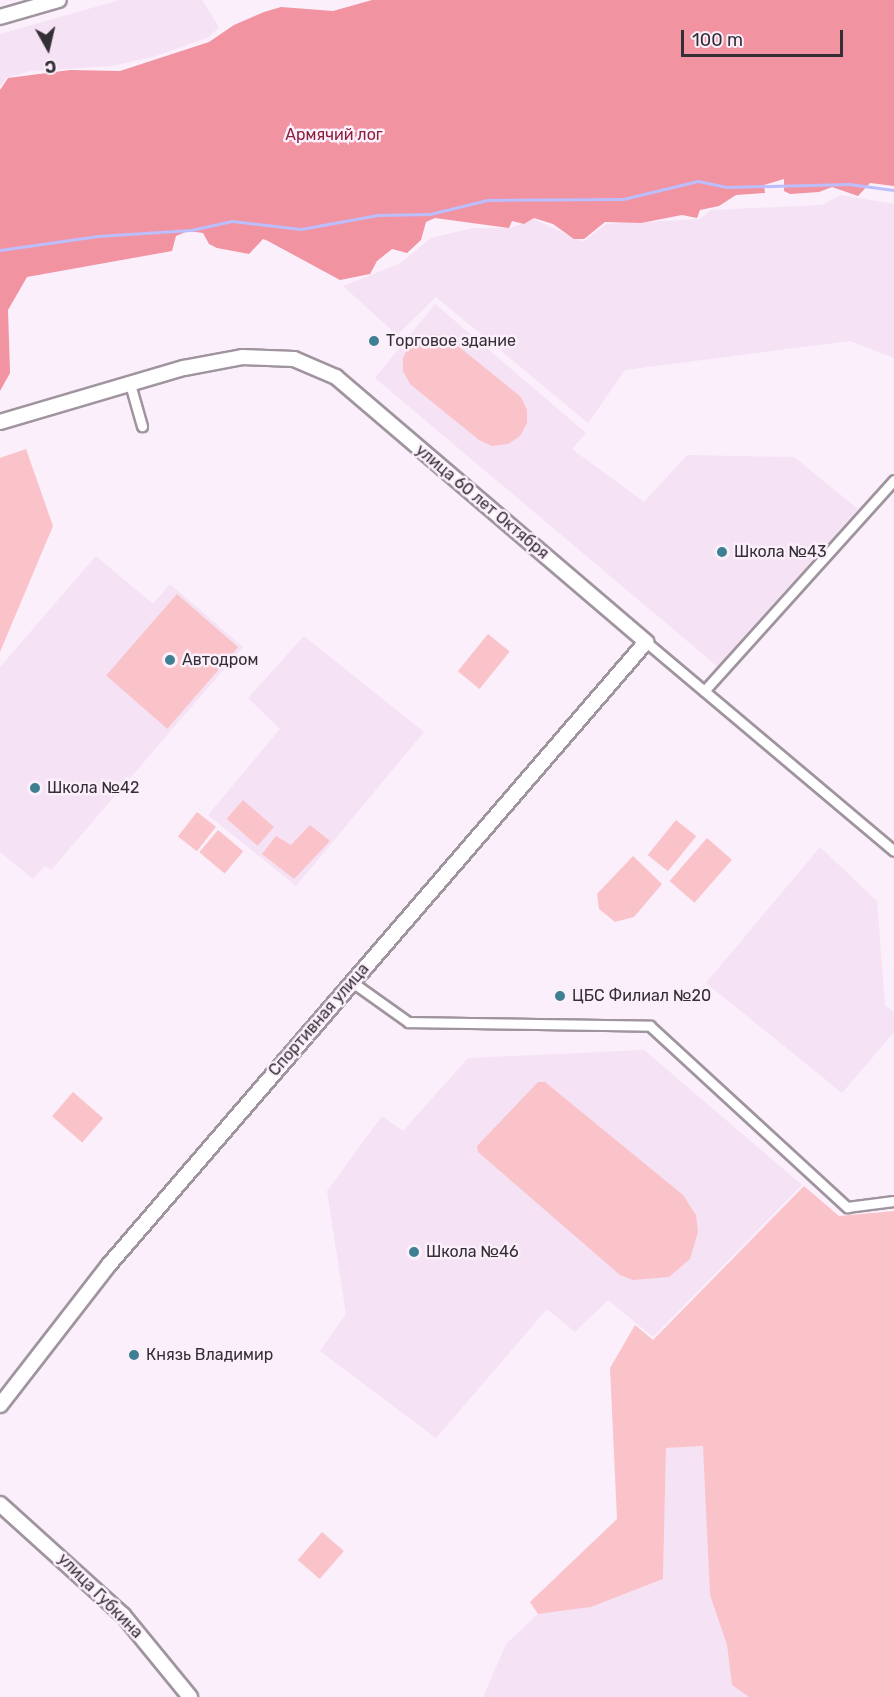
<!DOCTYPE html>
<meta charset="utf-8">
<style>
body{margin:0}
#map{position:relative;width:894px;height:1697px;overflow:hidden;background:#fbeffb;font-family:Rubik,sans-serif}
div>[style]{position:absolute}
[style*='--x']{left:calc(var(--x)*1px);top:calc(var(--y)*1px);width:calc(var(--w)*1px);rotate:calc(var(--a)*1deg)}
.built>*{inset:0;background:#f5e2f4}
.green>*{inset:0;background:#fac3c9;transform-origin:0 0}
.forest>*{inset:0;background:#f193a0}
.stream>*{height:3px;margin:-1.5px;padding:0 1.5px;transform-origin:1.5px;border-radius:1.5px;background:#bcbefe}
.roads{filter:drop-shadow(2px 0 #a0949f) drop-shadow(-2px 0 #a0949f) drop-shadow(0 2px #a0949f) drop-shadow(0 -2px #a0949f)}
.street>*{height:9px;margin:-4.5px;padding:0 4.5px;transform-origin:4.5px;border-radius:4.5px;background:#fff}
.secondary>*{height:14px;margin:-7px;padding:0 7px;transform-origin:7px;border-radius:7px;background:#fff}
.dots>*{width:16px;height:16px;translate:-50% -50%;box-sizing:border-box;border:3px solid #fbeffb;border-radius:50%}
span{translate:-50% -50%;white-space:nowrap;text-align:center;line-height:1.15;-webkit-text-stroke:5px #fbeffb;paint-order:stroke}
.park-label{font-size:16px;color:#8c203c}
.poi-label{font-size:16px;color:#342f34}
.left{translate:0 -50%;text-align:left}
.street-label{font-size:16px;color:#342f34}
.north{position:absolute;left:18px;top:18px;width:60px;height:60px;-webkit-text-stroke:4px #fbeffb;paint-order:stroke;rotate:172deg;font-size:16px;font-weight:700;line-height:24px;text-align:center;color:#342f34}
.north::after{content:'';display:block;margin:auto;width:21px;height:27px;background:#342f34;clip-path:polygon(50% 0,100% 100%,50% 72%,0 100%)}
.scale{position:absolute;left:681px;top:30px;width:162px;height:27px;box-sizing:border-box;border:3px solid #342f34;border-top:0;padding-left:8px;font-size:18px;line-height:21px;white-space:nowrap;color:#342f34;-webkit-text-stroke:4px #fbeffb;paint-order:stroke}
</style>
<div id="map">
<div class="built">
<div style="clip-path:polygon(120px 0,202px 0,219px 27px,209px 37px,153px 57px,112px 66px,31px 71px,6px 78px,0 87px,0 34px)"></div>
<div style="clip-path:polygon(841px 195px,894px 204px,894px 358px,850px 341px,625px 370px,588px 423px,436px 297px,397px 335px,343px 286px,399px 264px,431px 238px,473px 228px,511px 228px,534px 219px,583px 242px,606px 224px,700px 219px,711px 210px,822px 205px)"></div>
<div style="clip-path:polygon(435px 304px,586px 433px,572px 449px,644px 502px,687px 455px,794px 457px,858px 509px,717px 666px,375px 378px)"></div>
<div style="clip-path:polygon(96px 556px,153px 604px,170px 584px,243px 647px,51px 870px,45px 866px,33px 879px,0 852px,0 667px)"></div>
<div style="clip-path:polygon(304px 636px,424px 732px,296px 886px,208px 815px,280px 729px,248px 698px)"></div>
<div style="clip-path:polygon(820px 847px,877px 901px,885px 1006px,894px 1012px,894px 1032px,842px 1093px,706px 983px)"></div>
<div style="clip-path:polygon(644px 1050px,802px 1185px,653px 1337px,608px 1300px,575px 1332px,547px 1309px,436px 1438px,320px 1351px,346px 1314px,327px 1191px,382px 1116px,403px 1131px,468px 1058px)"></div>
<div style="clip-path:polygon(704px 1446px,710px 1595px,727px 1645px,732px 1685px,749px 1697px,483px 1697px,506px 1644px,538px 1614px,591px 1607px,663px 1579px,666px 1448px)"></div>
</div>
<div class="green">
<div style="clip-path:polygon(435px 334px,448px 338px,521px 397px,527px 410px,527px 423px,520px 436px,508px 444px,492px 446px,479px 440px,410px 384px,403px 371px,403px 358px,409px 345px,421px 336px)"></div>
<div style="clip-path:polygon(26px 449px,53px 526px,0 652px,0 458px)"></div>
<div style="left:177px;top:594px;width:81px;height:108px;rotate:41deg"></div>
<div style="left:488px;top:634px;width:28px;height:48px;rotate:39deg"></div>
<div style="left:243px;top:800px;width:41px;height:25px;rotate:41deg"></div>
<div style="left:197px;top:812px;width:24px;height:31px;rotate:38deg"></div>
<div style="left:676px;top:820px;width:26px;height:45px;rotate:39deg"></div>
<div style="clip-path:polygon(310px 825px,330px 841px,294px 879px,262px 854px,276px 836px,291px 845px)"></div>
<div style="left:218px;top:830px;width:33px;height:29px;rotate:40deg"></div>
<div style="left:707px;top:838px;width:33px;height:57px;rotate:41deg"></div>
<div style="clip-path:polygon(633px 856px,662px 884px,634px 917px,615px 922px,599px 909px,597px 894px)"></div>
<div style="clip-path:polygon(538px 1082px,545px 1082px,683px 1195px,696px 1215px,698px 1232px,690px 1259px,669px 1277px,633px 1280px,620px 1275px,478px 1152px,477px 1146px)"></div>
<div style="left:73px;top:1092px;width:40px;height:32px;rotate:41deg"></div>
<div style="clip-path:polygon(804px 1186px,839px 1216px,894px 1211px,894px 1697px,749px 1697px,732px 1685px,727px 1645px,710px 1595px,703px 1446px,666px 1448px,663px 1579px,591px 1607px,538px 1614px,530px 1602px,617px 1519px,610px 1368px,635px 1325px,653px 1340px)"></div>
<div style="left:322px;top:1532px;width:29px;height:37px;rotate:41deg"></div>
</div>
<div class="forest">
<div style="clip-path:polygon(372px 0,894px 0,894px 186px,870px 183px,858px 196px,832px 187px,819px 192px,790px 194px,784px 191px,784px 179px,764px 185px,765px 193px,736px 195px,719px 206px,700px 210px,697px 218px,682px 215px,641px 223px,605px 222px,584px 239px,574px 239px,553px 224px,534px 218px,524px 224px,512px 221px,509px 228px,435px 218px,426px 222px,421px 240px,407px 253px,392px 249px,377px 261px,370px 274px,340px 280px,268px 241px,263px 239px,249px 254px,217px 248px,209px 244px,203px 233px,188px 231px,176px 236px,172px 251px,27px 277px,8px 310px,10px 373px,0 391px,0 90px,8px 78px,70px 70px,120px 71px,209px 42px,234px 25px,264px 12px,281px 7px,333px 11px)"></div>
</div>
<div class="stream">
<div style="--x:0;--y:250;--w:99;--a:-8.1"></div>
<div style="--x:98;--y:236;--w:93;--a:-3.7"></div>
<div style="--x:191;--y:230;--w:42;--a:-12.4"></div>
<div style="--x:232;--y:221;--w:69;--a:6.6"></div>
<div style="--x:301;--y:229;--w:78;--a:-10.3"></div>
<div style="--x:378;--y:215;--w:52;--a:-1.1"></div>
<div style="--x:430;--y:214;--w:59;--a:-13.8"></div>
<div style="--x:487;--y:200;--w:136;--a:-0.4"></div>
<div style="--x:623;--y:199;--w:77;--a:-13.5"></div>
<div style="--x:698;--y:181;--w:29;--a:12"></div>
<div style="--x:726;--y:187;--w:123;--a:-1.4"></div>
<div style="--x:849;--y:184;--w:45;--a:7.6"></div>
</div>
<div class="roads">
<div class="street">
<div style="--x:130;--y:384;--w:44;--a:74.1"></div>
<div style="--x:646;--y:642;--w:324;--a:40.1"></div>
<div style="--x:704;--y:691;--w:284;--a:-48"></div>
<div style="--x:352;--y:982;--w:69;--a:35.5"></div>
<div style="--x:408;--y:1022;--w:242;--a:0.9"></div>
<div style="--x:650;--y:1026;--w:268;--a:42.6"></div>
<div style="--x:847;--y:1207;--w:47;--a:-7.3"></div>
</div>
<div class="secondary">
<div style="--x:0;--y:17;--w:61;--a:-16.1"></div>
<div style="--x:0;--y:422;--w:192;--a:-16.4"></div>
<div style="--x:184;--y:368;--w:59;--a:-10.7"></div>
<div style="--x:242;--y:357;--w:52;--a:2.2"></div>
<div style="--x:294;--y:359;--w:46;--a:23.2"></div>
<div style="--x:336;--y:377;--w:408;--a:40.5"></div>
<div style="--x:646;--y:642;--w:824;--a:130.77"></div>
<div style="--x:108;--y:1266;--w:176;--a:127.8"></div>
<div style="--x:0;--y:1504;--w:166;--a:42.1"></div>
<div style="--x:123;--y:1615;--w:106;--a:50.7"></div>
</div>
</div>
<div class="dots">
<div style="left:374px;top:341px;background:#3e8091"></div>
<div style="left:722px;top:552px;background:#3e8091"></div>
<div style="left:170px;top:660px;background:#3e8091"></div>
<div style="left:35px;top:788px;background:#3e8091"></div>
<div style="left:560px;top:996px;background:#3e8091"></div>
<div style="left:414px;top:1252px;background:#3e8091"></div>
<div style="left:134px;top:1355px;background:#3e8091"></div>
</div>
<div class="park-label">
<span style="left:334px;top:135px">Армячий лог</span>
</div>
<div class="poi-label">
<span class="left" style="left:386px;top:341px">Торговое здание</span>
<span class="left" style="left:734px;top:552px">Школа №43</span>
<span class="left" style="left:182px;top:660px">Автодром</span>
<span class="left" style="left:47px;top:788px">Школа №42</span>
<span class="left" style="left:572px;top:996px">ЦБС Филиал №20</span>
<span class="left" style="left:426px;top:1252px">Школа №46</span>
<span class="left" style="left:146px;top:1355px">Князь Владимир</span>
</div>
<div class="street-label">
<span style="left:482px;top:502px;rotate:40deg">улица 60 лет Октября</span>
<span style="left:319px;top:1020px;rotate:-49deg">Спортивная улица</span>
<span style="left:100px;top:1596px;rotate:45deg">улица Губкина</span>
</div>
<div class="north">С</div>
<div class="scale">100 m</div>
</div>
